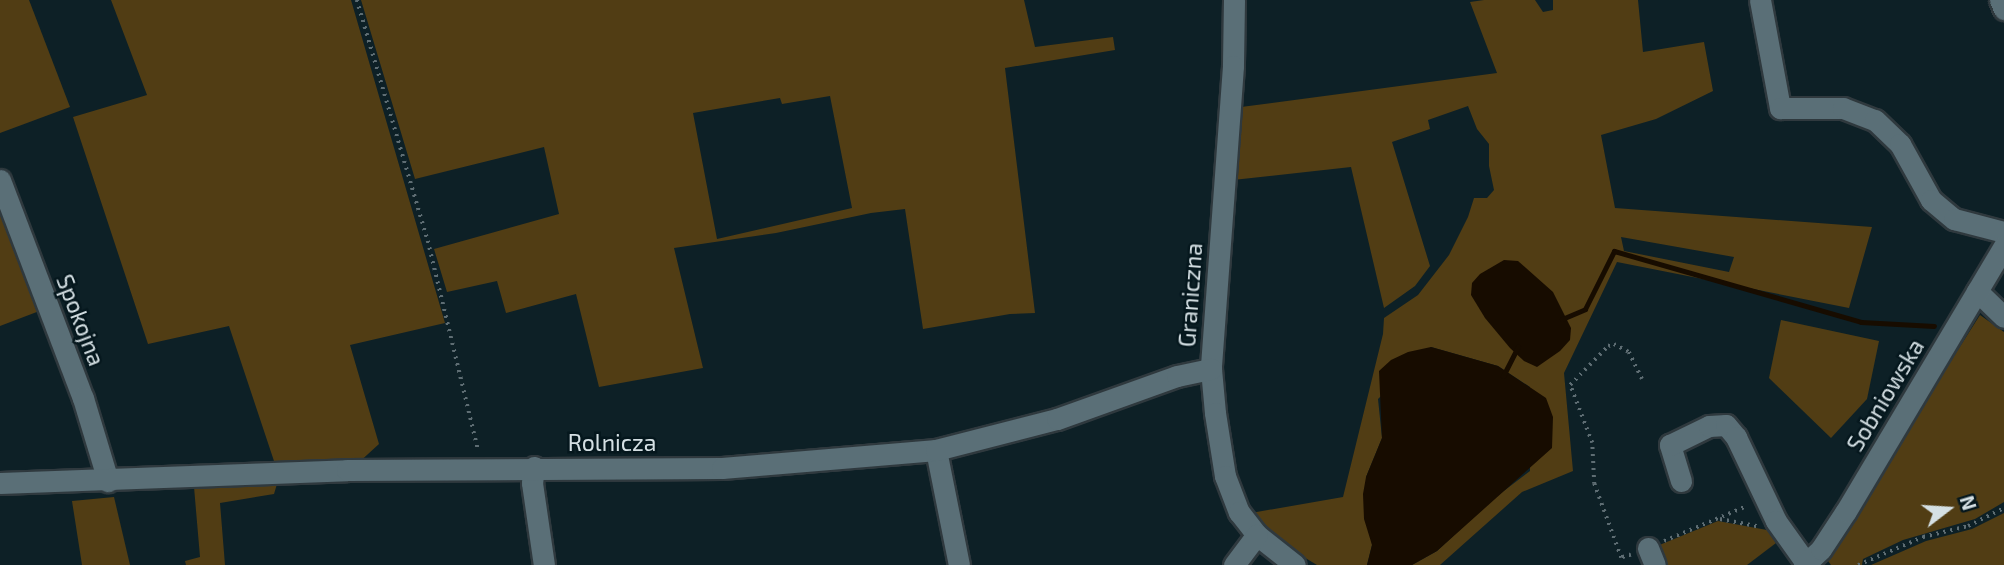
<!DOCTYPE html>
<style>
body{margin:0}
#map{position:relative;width:2004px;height:565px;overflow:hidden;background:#0d2026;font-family:"Exo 2",sans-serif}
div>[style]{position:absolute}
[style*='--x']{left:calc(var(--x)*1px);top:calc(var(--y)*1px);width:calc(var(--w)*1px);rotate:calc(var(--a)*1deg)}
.green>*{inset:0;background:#513d14}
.water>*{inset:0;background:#170c00}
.stream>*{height:5px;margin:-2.5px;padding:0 2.5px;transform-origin:2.5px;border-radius:2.5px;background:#170c00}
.path>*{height:3.5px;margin-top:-1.75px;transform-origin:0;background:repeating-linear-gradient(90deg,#5e6d73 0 2px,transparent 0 7px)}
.roads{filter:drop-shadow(2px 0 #2f393e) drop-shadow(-2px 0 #2f393e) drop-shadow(0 2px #2f393e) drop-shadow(0 -2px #2f393e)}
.minor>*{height:21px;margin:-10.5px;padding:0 10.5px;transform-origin:10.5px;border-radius:10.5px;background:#5a6f77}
span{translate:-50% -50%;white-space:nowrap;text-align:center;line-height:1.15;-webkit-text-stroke:5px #05171d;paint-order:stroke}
.street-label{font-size:23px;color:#d5e0e4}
.north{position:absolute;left:1913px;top:474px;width:70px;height:70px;-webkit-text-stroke:5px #05171d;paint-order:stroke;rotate:73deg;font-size:19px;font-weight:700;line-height:28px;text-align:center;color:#d5e0e4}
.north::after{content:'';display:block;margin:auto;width:24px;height:32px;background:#d5e0e4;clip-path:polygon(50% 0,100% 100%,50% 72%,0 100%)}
</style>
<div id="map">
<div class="green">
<div style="clip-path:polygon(0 0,29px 0,70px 107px,0 133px)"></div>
<div style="clip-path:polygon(111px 0,351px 0,445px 323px,350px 345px,379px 444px,356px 465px,275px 464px,229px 326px,148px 344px,73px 117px,147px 95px)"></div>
<div style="clip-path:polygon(evenodd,361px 0,1024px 0,1035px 47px,1113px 37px,1115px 50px,1005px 68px,1035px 313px,1010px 314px,923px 329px,905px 209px,871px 213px,776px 233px,674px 248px,703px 368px,599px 387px,576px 294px,506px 313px,497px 281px,447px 292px,434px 249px,559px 214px,544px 147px,415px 179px,361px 0,830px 96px,852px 208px,717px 239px,693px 113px,780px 98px,782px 104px,830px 96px)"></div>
<div style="clip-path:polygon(evenodd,1484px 0,1535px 0,1543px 12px,1553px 10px,1553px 0,1638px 0,1643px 52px,1704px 42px,1713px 91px,1656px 119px,1601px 135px,1615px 208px,1872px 227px,1849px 308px,1617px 262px,1564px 373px,1573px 471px,1522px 492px,1440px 565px,1412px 565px,1437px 551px,1492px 500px,1530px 471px,1530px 387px,1498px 366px,1431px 347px,1378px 399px,1382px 438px,1366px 477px,1372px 545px,1367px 565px,1317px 565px,1282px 544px,1251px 513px,1343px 497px,1383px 334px,1384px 318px,1418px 295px,1449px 255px,1468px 217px,1474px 198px,1487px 198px,1494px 190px,1489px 166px,1489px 144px,1477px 129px,1468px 106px,1428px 120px,1430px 129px,1392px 142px,1430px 266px,1415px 286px,1384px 308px,1351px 167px,1233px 180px,1241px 107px,1497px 73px,1470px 2px,1484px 0,1621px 237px,1734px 257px,1729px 272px,1624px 251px,1621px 237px)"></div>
<div style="clip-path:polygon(0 200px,42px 310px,0 326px)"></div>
<div style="clip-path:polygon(1980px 315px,2004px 332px,2004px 502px,1975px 519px,1903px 540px,1863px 559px,1862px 565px,1831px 565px,1828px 561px,1888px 460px)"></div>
<div style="clip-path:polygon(1781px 320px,1879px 341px,1867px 399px,1831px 438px,1769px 378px)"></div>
<div style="clip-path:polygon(277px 484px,274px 494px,220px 503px,225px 565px,186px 565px,185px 561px,200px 557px,194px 487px)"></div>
<div style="clip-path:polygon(114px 497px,130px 565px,82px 565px,72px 501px)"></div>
<div style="clip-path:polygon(2004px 513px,2004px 565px,1871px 565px,1926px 541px,1972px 529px)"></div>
<div style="clip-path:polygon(1718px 521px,1767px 530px,1776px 543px,1747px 565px,1666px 565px,1657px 546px)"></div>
</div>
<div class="water">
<div style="clip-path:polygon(1504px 260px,1518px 261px,1553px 292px,1571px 328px,1570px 340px,1560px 351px,1537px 367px,1524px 361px,1510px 348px,1485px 318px,1471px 295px,1472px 283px,1480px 274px)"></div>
<div style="clip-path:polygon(1431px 347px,1498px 366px,1546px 398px,1553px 417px,1552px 448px,1437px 551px,1412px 565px,1367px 565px,1372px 545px,1364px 519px,1363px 494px,1366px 477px,1382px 438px,1379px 371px,1391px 360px,1408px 352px)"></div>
</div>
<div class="stream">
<div style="--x:1562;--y:319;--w:25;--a:-23"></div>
<div style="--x:1585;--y:309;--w:65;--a:-63.4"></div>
<div style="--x:1614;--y:251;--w:257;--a:16"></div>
<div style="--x:1861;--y:322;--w:73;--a:3.1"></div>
<div style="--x:1503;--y:376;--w:33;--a:-63"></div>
</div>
<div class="path">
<div style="--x:357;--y:0;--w:251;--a:73.6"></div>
<div style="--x:428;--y:241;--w:215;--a:76.5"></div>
<div style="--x:1720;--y:519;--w:38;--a:11"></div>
<div style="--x:1664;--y:541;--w:90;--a:-22.9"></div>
<div style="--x:1631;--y:555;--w:10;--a:163"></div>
<div style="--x:1621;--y:558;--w:79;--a:-110"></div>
<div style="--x:1594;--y:484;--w:41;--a:-92.8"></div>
<div style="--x:1592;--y:443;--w:62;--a:-110.8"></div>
<div style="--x:1570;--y:385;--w:54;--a:-45.7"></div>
<div style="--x:1608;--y:346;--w:6;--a:-18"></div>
<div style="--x:1614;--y:344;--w:17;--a:28"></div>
<div style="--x:1629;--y:352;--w:30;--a:64"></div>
<div style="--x:1858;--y:565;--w:71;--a:-23.3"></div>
<div style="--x:1923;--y:537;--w:46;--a:-13.7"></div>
<div style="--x:1968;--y:526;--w:40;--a:-26.6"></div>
</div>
<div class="roads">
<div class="minor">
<div style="--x:1234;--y:0;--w:66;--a:90.9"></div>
<div style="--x:1233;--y:66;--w:304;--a:94.2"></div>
<div style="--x:1211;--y:369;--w:44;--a:84.8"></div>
<div style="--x:1215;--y:413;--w:64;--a:81"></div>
<div style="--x:1225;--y:476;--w:39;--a:69"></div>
<div style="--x:1239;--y:512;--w:29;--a:52"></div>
<div style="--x:1257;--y:535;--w:48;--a:38.3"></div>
<div style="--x:1760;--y:0;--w:110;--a:79.5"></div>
<div style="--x:1780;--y:108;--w:63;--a:0"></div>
<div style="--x:1843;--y:108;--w:34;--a:21"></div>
<div style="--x:1875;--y:120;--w:35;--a:44"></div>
<div style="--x:1900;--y:144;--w:64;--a:61"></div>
<div style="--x:1931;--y:200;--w:30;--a:40"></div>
<div style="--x:1954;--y:219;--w:52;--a:14.6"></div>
<div style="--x:2000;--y:0;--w:10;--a:66"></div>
<div style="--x:0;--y:180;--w:233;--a:69.2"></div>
<div style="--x:83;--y:398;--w:87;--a:73.2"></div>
<div style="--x:1977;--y:291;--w:37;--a:44"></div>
<div style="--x:936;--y:450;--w:117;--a:78.7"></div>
<div style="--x:534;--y:467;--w:16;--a:97"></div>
<div style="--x:532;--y:483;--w:83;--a:81.7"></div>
<div style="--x:1681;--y:481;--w:38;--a:-107"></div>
<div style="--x:1670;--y:445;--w:43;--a:-26"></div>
<div style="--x:1709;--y:426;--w:17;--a:-3"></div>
<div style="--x:1726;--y:425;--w:16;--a:50"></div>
<div style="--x:1736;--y:437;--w:93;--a:64.5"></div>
<div style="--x:1776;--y:521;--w:52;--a:54.5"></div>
<div style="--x:0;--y:483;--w:347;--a:-2.1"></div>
<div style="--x:347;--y:470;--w:375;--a:-0.3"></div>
<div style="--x:722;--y:468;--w:215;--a:-4.8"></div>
<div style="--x:936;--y:450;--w:125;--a:-14.4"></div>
<div style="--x:1057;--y:419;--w:127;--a:-19.7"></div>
<div style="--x:1177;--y:376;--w:35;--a:-12"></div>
<div style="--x:1648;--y:548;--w:18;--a:68"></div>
<div style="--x:1234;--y:565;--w:38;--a:-53"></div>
<div style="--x:1804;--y:565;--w:23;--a:-43"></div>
<div style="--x:1821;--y:549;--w:45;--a:-56.7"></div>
<div style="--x:1846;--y:511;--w:309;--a:-59.2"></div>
</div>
</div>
<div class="street-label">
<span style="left:1190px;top:295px;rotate:-86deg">Graniczna</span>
<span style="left:81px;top:320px;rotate:69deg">Spokojna</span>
<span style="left:1885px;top:395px;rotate:-59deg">Sobniowska</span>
<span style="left:612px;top:442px">Rolnicza</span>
</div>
<div class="north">N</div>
</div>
